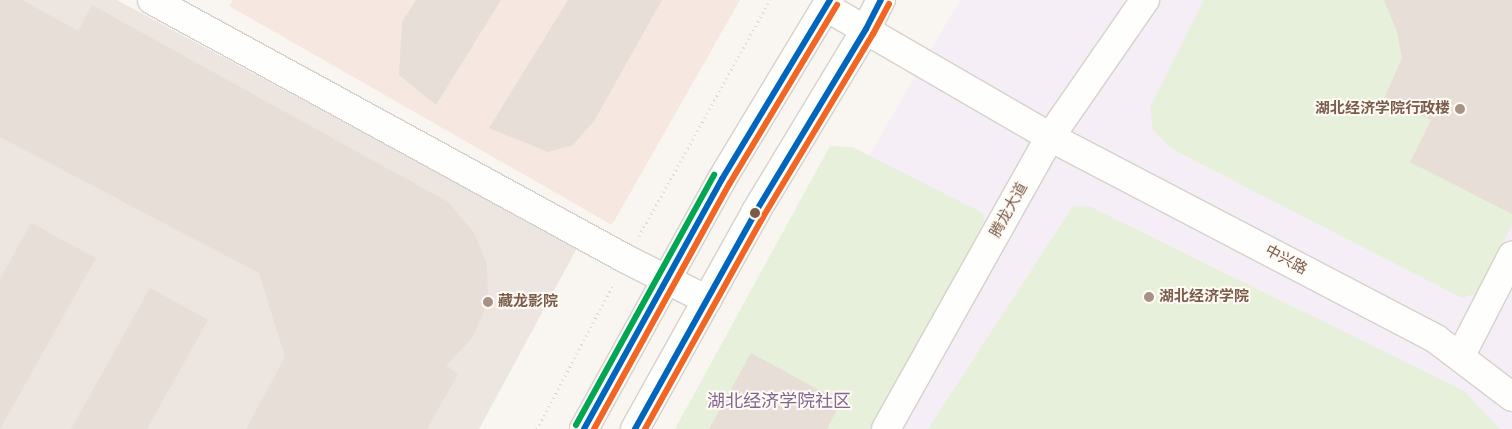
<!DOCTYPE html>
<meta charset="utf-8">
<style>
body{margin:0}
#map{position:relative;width:1512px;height:429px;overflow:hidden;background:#f9f5f0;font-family:Figtree,"Noto Sans SC",sans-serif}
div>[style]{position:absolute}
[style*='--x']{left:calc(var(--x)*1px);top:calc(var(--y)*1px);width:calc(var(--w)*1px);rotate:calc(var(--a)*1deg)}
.commercial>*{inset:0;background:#f6e8e1}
.industrial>*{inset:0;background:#ede5e0}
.education>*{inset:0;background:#f6eef6}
.green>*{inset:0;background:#e7f0db}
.building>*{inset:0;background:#e6ded7}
.path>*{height:3px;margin-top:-1.5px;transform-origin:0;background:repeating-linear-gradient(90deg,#dcd5d0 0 1px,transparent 0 5px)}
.roads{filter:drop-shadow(1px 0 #d7d1cb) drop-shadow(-1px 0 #d7d1cb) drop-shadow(0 1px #d7d1cb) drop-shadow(0 -1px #d7d1cb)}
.street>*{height:28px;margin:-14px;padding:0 14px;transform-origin:14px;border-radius:14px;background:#fefefd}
.secondary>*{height:28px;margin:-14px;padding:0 14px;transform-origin:14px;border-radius:14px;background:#fefefd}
.bus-1>*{height:6px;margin:-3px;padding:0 3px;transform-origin:3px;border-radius:3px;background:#0065bd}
.bus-2>*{height:6px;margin:-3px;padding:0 3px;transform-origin:3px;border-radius:3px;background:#f26522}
.bus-3>*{height:6px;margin:-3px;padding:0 3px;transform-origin:3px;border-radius:3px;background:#00a651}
.dots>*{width:14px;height:14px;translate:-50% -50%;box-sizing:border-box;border:2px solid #fffaf3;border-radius:50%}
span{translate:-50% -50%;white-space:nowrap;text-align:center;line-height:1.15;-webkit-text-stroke:4px #fffaf3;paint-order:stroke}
.poi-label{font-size:15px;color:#7a5c4d;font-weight:700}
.right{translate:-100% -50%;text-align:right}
.left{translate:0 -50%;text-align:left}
.street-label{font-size:15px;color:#7a5c4d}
.quarter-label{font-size:18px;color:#846695}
</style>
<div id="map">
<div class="commercial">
<div style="clip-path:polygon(233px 0,740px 0,612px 225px,229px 6px)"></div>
</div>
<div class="industrial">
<div style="clip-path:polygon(0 0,117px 0,577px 248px,479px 429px,0 429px)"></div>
</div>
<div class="education">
<div style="clip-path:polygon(960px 0,1512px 0,1512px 429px,709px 429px)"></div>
</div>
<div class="green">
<div style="clip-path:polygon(1204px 0,1512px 0,1512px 225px,1477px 293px,1462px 298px,1172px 149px,1153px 130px,1150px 108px)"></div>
<div style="clip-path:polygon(830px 146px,852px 147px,983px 213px,986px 231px,869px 429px,675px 429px)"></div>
<div style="clip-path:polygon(1073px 206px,1091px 207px,1464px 391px,1500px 429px,928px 429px)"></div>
</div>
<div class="building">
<div style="clip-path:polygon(0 0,22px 0,78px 31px,92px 5px,448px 202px,474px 233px,487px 264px,488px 302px,472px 338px,446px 366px,458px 374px,427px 429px,246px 429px,285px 357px,259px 273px,0 137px)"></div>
<div style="clip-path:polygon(416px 0,501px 0,436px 105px,399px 75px,402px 22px)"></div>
<div style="clip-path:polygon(568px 0,662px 0,594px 121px,573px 145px,548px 152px,489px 128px)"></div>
<div style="clip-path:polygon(1384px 0,1512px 0,1512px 214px,1410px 162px,1431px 120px,1384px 99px,1402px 58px,1397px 32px)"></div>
<div style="clip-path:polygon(31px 223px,96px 258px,0 429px,0 279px)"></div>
<div style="clip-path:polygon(150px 288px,208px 320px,147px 429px,71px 429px)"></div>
<div style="clip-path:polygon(751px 353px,841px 402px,827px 429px,709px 429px)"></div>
</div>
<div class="path">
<div style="--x:639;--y:236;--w:270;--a:-61"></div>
<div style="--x:537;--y:429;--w:165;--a:-62.2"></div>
</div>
<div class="roads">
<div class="street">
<div style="--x:152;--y:0;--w:540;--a:28.65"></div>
<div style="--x:626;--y:259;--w:91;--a:26.8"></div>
<div style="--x:826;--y:7;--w:259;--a:30.1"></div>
<div style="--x:1050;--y:137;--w:436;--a:27.6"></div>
<div style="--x:1436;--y:339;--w:96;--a:37.3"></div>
<div style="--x:1460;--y:357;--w:114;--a:-62.8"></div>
<div style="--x:886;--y:429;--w:335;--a:-60.7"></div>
<div style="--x:1050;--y:137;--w:167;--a:-55.3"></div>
</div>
<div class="secondary">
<div style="--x:584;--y:429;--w:286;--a:-61.1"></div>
<div style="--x:722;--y:179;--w:209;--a:-58.9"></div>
<div style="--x:635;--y:429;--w:247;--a:-60.9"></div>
<div style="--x:755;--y:213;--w:215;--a:-58.9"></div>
<div style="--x:866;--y:29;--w:33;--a:-63"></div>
</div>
</div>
<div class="bus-1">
<div style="--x:584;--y:429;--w:286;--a:-61.1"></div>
<div style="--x:722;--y:179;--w:209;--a:-58.9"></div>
<div style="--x:635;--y:429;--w:247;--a:-60.9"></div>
<div style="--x:755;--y:213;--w:215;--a:-58.9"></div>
<div style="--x:866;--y:29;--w:33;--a:-63"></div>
</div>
<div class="bus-2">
<div style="--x:594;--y:429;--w:281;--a:-61.1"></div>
<div style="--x:730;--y:183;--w:208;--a:-59"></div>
<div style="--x:645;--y:429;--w:243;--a:-60.9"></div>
<div style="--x:763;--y:217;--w:214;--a:-59"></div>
<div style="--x:873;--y:34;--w:34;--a:-62"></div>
</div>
<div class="bus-3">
<div style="--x:576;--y:425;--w:286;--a:-61.1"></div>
</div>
<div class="dots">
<div style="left:1460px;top:109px;background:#a69286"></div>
<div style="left:755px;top:213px;background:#7a5c4d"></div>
<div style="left:1149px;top:297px;background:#a69286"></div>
<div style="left:488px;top:302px;background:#a69286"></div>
</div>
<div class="poi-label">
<span class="right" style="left:1450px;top:109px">湖北经济学院行政楼</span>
<span class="left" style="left:1159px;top:297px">湖北经济学院</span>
<span class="left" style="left:498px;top:302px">藏龙影院</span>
</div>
<div class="street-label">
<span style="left:1009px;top:210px;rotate:-61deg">腾龙大道</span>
<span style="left:1286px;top:260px;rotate:28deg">中兴路</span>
</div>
<div class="quarter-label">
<span style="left:779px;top:401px">湖北经济学院社区</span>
</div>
</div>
